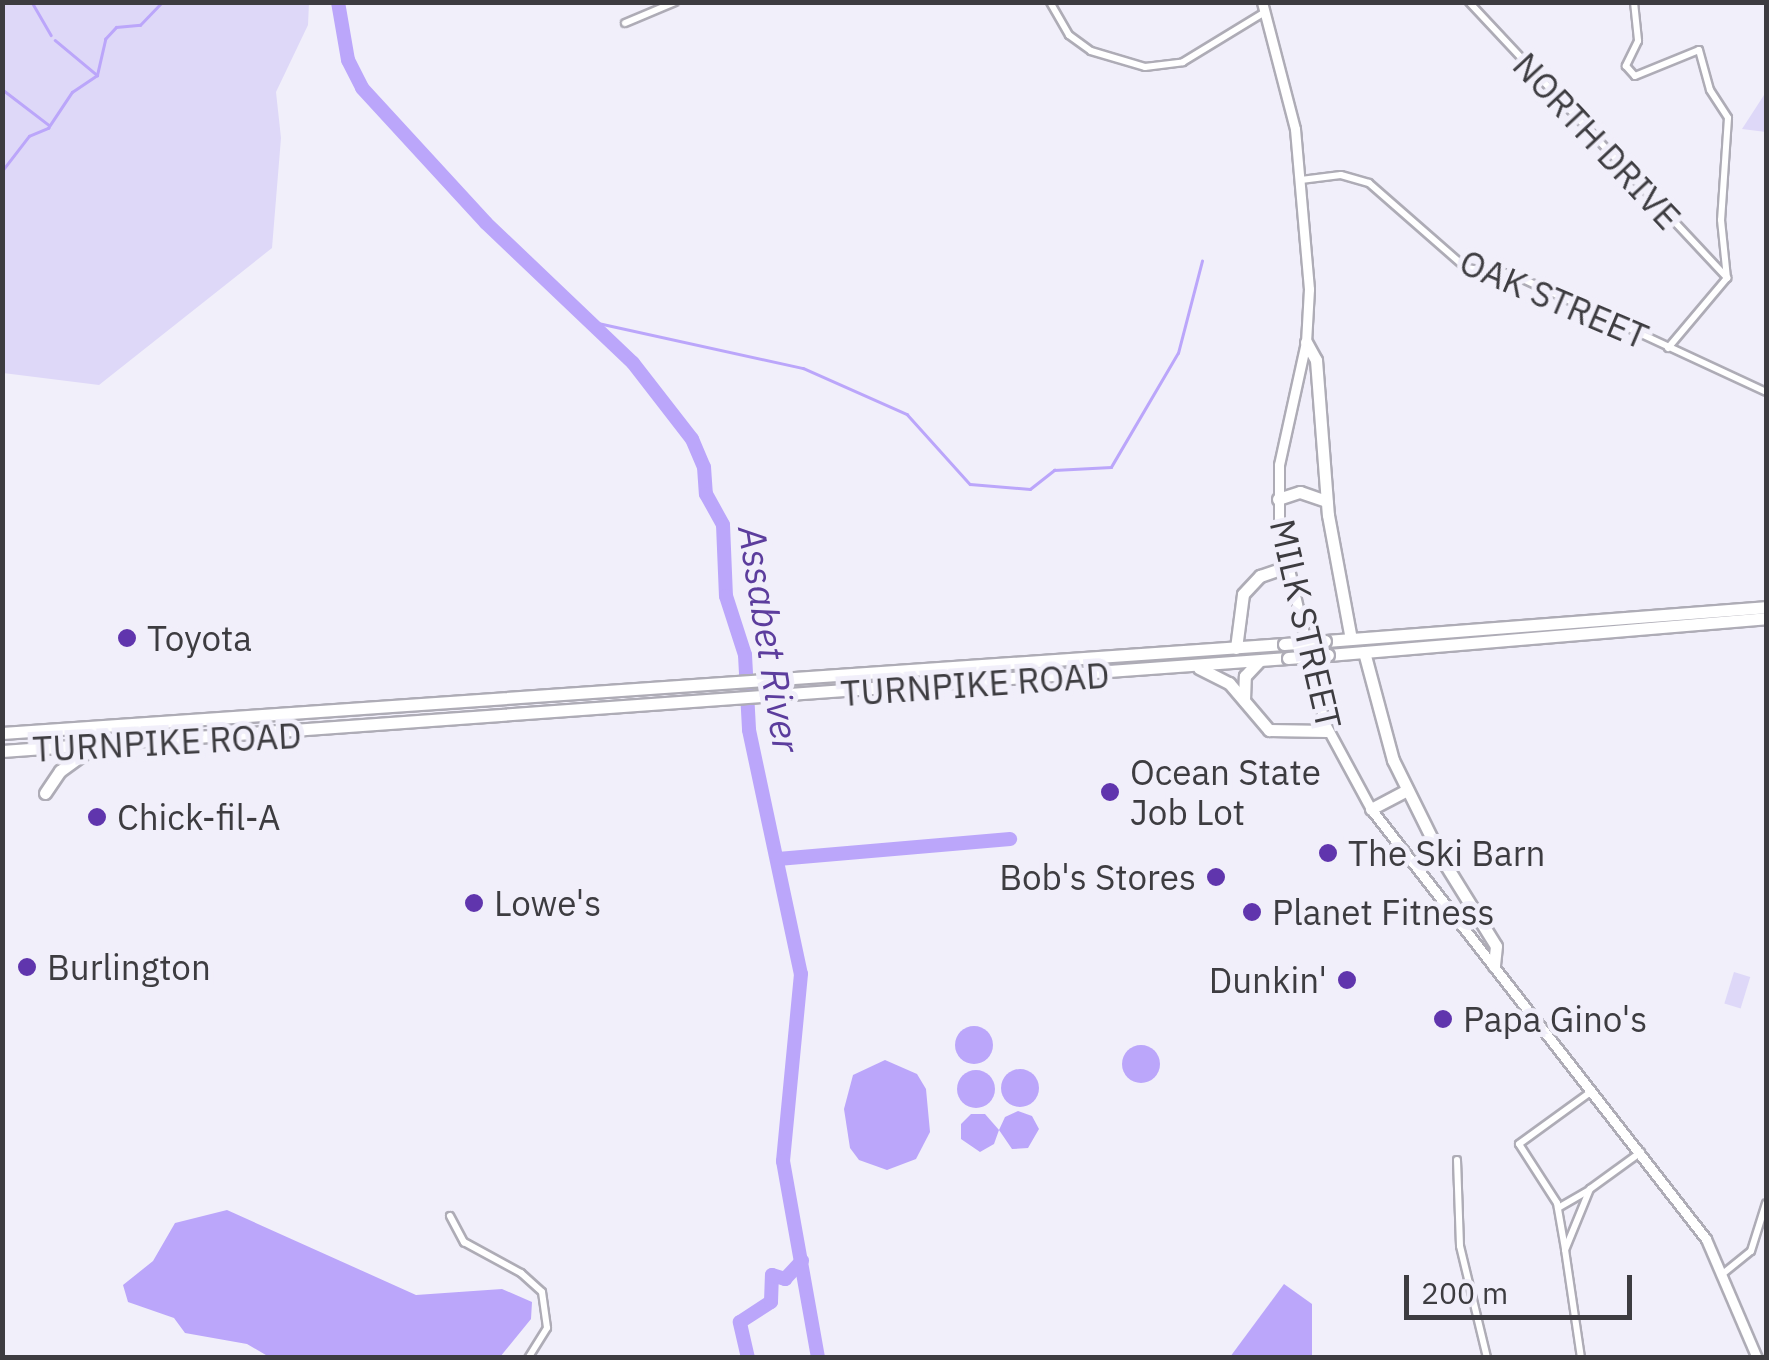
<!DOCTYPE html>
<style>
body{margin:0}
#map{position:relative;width:1769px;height:1360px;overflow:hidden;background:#f1effa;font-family:"IBM Plex Sans",sans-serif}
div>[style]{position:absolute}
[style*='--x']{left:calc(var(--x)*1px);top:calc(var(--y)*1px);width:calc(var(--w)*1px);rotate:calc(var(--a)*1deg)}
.green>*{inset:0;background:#ded8f8;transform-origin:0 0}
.water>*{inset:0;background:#bba6fa}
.round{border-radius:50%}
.stream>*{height:2.5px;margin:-1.25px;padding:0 1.25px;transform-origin:1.25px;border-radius:1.25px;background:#bba6fa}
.river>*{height:14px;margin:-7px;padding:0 7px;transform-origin:7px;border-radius:7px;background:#bba6fa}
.roads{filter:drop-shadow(2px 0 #aeacb6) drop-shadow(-2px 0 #aeacb6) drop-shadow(0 2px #aeacb6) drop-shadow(0 -2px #aeacb6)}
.street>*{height:6px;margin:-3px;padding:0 3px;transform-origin:3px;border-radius:3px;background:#fff}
.secondary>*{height:9px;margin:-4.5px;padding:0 4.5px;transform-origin:4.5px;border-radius:4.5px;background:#fff}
.highway>*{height:11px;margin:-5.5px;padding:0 5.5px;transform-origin:5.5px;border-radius:5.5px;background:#fff}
.bridges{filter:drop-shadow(2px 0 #aeacb6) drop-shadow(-2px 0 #aeacb6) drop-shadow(0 2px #aeacb6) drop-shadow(0 -2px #aeacb6)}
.highway-bridge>*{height:11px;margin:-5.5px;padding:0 5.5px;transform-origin:5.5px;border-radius:5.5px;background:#fff}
.dots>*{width:28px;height:28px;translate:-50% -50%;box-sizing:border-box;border:5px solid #f1effa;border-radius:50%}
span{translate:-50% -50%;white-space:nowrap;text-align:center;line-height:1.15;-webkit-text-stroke:10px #f1effa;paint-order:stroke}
.street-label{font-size:35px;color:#3d3c40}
.poi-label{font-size:35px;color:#3d3c40}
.left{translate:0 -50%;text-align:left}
.right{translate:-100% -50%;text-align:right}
.water-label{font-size:38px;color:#5c3d9d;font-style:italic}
.frame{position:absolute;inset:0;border:5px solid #3d3c40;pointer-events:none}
.scale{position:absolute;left:1404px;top:1275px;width:228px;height:45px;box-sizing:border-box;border:5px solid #3d3c40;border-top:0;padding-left:12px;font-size:30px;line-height:35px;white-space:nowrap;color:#3d3c40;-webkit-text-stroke:8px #f1effa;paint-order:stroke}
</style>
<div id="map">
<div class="green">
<div style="clip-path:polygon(2px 3px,309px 3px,308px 25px,276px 92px,281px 138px,272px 248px,99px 385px,3px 373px)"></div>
<div style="clip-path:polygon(1766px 92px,1766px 132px,1742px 129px)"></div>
<div style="left:1734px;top:972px;width:17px;height:33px;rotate:17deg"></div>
</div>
<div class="water">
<div class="round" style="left:955px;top:1026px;width:38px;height:38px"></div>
<div class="round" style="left:1122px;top:1045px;width:38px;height:38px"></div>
<div style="clip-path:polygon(885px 1060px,917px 1074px,926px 1089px,930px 1132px,916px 1159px,887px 1170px,859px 1160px,850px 1148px,844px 1109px,853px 1075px)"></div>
<div class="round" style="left:1001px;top:1069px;width:38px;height:38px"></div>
<div class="round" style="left:957px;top:1070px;width:38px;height:38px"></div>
<div style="clip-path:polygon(1018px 1111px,1032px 1116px,1039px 1129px,1028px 1148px,1012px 1149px,999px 1130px,994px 1144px,980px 1152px,961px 1139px,961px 1124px,971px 1114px,985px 1114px,999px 1130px,1005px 1117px)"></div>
<div style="clip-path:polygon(227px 1210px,416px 1295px,502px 1289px,532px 1302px,531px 1319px,500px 1357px,271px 1358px,247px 1344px,185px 1333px,174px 1318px,128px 1302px,123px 1285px,153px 1261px,175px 1223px)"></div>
<div style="clip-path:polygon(1284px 1284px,1312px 1304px,1312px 1357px,1230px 1357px)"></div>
</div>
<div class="stream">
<div style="--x:32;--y:2;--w:38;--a:60"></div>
<div style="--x:314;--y:2;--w:17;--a:0"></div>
<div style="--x:55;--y:40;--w:55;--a:39.8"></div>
<div style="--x:2;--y:89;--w:59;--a:37.5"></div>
<div style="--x:2;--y:171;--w:44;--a:-52.4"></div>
<div style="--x:29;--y:136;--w:21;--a:-23"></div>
<div style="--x:48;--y:128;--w:43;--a:-56.3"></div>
<div style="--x:72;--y:92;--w:30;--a:-34"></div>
<div style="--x:97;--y:75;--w:37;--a:-77"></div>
<div style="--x:105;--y:39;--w:16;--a:-47"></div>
<div style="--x:116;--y:27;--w:24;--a:-5"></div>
<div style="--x:140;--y:25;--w:32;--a:-46"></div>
<div style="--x:589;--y:321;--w:219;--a:12.4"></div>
<div style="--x:803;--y:368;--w:114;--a:23.9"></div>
<div style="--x:907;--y:414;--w:94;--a:48"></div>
<div style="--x:970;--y:484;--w:60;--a:4.8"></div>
<div style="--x:1030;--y:489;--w:31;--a:-38"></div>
<div style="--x:1054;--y:470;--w:57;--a:-3"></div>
<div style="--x:1111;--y:467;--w:132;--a:-59.6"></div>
<div style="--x:1178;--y:353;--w:95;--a:-75.4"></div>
</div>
<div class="river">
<div style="--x:338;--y:2;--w:59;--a:80.2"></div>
<div style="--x:348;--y:60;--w:31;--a:63"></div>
<div style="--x:362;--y:88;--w:183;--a:47.4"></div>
<div style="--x:486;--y:223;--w:203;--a:43.6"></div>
<div style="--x:633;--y:363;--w:96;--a:52.2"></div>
<div style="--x:692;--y:439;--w:30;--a:67"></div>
<div style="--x:704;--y:467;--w:27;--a:86"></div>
<div style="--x:706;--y:494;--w:35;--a:61"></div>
<div style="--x:723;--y:525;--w:71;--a:87.6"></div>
<div style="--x:726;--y:596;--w:62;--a:72.1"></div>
<div style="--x:745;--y:655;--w:75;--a:86.9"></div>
<div style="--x:749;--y:730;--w:249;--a:78"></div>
<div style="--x:801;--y:974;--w:188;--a:95.5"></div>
<div style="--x:783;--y:1161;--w:200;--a:79.9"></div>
<div style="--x:778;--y:859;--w:233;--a:-4.9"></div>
<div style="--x:748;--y:1358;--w:37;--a:-103"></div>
<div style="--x:740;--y:1322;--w:37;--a:-33"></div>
<div style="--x:771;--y:1302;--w:27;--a:-88"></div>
<div style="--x:772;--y:1275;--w:14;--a:17"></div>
<div style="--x:785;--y:1279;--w:25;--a:-47"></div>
</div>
<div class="roads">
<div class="street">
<div style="--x:1050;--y:2;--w:38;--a:60"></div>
<div style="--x:1069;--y:35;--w:27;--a:36"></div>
<div style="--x:1091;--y:51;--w:56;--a:16.5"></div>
<div style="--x:1145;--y:67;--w:38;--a:-7"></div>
<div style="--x:1183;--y:62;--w:96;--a:-31.4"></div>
<div style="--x:1469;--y:2;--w:378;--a:46.9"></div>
<div style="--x:1634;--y:2;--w:39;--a:84"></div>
<div style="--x:1638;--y:41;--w:28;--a:116"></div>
<div style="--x:1626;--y:66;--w:13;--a:48"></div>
<div style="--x:1635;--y:76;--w:69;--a:-22.1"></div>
<div style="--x:1699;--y:50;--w:41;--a:74.6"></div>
<div style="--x:1710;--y:90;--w:33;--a:57"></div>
<div style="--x:1728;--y:118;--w:102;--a:93.9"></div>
<div style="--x:1721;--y:220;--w:58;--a:84.1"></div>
<div style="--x:625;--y:23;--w:54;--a:-22.8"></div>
<div style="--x:1301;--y:180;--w:40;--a:-7.1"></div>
<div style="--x:1341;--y:175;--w:29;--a:16"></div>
<div style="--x:1369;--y:183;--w:129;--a:41.2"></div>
<div style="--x:1466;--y:268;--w:46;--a:7.4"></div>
<div style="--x:1512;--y:274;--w:280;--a:24.9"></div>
<div style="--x:1668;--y:348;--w:92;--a:-49.9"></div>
<div style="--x:1457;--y:1160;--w:86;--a:88"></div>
<div style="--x:1460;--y:1246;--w:115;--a:76.4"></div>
<div style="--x:1558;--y:1208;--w:34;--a:-30"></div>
<div style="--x:450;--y:1216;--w:30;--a:62"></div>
<div style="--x:464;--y:1242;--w:65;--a:28.5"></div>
<div style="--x:521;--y:1273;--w:28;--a:42"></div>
<div style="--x:542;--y:1292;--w:36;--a:82"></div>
<div style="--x:547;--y:1328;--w:36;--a:122"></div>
<div style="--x:1565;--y:1249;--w:47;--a:-99.9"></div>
<div style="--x:1557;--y:1203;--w:70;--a:-122.8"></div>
<div style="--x:1519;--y:1144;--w:90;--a:-36"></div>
<div style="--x:1725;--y:1272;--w:33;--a:-39"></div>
<div style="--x:1751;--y:1251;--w:50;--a:-72.6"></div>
<div style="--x:1581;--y:1358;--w:109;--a:-98.4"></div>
<div style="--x:1565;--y:1250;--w:66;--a:-67.7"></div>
<div style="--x:1590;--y:1189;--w:63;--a:-36"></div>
</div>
<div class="secondary">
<div style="--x:1262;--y:2;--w:131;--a:75.4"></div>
<div style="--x:1295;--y:129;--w:161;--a:85"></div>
<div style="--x:1309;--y:289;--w:53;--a:93.2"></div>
<div style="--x:1306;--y:342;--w:126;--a:102.4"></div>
<div style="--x:1279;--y:465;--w:60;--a:90"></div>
<div style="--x:1279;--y:525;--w:202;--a:77.1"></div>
<div style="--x:1324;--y:722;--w:99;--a:61.6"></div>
<div style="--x:1371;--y:809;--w:545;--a:52.08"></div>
<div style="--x:1706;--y:1239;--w:129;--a:66.8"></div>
</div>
<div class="highway">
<div style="--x:1306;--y:342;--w:21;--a:61"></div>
<div style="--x:1316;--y:360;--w:155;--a:85.6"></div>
<div style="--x:1328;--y:515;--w:126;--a:79.5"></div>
<div style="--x:1278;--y:499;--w:23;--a:-18"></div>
<div style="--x:1300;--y:492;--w:28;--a:19"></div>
<div style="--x:1325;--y:641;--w:442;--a:-4.4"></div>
<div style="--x:1236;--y:648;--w:54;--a:-82.6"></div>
<div style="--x:1243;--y:594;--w:25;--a:-47"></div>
<div style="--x:1260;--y:576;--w:28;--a:-19"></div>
<div style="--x:1364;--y:652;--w:112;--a:75"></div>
<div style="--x:1393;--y:760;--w:110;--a:63.7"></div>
<div style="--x:1442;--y:859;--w:102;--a:58.2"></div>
<div style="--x:1496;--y:946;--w:20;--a:96"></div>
<div style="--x:1328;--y:655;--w:440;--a:-4.8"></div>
<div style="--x:1199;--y:668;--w:34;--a:27"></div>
<div style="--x:1229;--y:683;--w:62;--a:49.6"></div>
<div style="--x:1269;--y:730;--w:58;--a:1"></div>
<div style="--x:1244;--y:700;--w:24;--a:-88"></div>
<div style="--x:1245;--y:676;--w:21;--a:-47"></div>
<div style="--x:2;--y:733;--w:1285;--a:-3.97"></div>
<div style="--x:2;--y:751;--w:1289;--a:-4.14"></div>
<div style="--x:45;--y:793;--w:27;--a:-56"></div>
<div style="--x:60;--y:771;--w:39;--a:-36"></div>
<div style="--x:1371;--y:809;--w:41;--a:-27.8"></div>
</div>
</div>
<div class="bridges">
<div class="highway-bridge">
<div style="--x:1284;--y:644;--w:41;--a:-4.2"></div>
<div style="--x:1288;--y:658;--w:40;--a:-4.3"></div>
</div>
</div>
<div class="dots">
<div style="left:127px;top:638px;background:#6035ad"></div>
<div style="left:1110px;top:792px;background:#6035ad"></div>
<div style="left:97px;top:817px;background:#6035ad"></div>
<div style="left:1328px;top:853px;background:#6035ad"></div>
<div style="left:1216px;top:877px;background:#6035ad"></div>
<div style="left:474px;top:903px;background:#6035ad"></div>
<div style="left:1252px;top:912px;background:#6035ad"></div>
<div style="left:27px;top:967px;background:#6035ad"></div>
<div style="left:1347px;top:980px;background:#6035ad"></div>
<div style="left:1443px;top:1019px;background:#6035ad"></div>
</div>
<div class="street-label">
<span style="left:1597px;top:141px;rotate:47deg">NORTH DRIVE</span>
<span style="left:1554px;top:299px;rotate:23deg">OAK STREET</span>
<span style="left:1306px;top:624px;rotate:77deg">MILK STREET</span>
<span style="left:975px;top:684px;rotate:-4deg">TURNPIKE ROAD</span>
<span style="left:167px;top:742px;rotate:-3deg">TURNPIKE ROAD</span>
</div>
<div class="poi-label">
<span class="left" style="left:147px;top:638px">Toyota</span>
<span class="left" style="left:1130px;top:792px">Ocean State<br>Job Lot</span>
<span class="left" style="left:117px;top:817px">Chick-fil-A</span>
<span class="left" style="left:1348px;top:853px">The Ski Barn</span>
<span class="right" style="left:1196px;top:877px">Bob's Stores</span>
<span class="left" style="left:494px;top:903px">Lowe's</span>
<span class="left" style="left:1272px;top:912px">Planet Fitness</span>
<span class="left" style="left:47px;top:967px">Burlington</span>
<span class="right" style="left:1327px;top:980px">Dunkin'</span>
<span class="left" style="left:1463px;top:1019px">Papa Gino's</span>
</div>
<div class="water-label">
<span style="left:770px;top:639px;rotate:81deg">Assabet River</span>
</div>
<div class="frame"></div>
<div class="scale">200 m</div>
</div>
